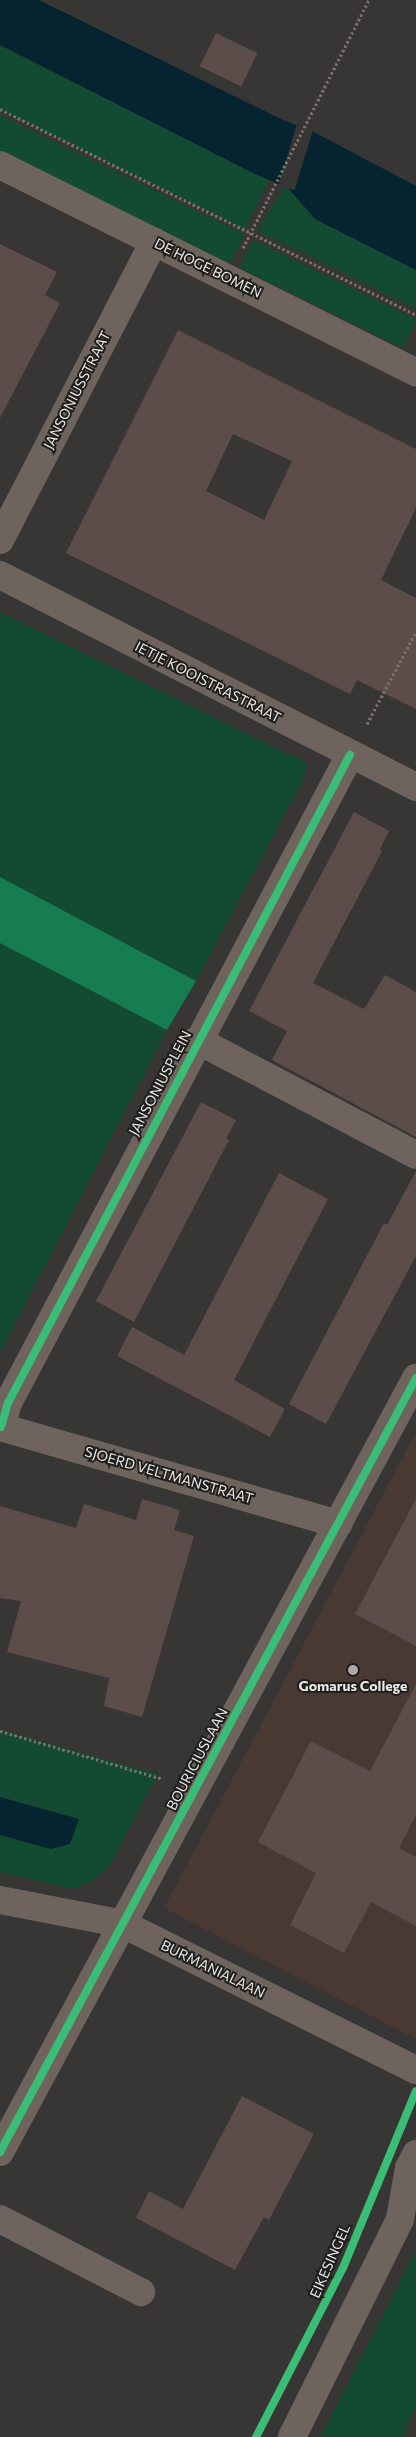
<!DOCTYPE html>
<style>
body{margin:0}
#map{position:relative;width:416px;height:2437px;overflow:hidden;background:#373635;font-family:Commissioner,sans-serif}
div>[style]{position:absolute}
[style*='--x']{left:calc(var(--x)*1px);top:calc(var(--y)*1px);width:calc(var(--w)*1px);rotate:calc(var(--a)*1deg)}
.commercial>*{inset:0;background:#4a3932}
.green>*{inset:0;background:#124b32;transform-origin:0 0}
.forest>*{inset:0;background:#167d53}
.water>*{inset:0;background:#052430}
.pier>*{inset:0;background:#373635;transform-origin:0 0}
.building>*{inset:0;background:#5c4d4a;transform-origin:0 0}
.path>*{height:3px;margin-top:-1.5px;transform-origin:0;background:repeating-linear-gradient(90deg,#77706b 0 2.5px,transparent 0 5px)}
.minor>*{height:28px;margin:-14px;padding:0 14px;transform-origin:14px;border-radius:14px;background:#6e645d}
.cycleway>*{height:8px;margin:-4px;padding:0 4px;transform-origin:4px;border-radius:4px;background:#3abd76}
.dots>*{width:14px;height:14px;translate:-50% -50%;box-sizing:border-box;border:2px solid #1f1e1d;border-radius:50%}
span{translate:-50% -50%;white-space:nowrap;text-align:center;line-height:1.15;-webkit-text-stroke:4px #1f1e1d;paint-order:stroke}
.street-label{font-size:14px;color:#e8e8e6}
.poi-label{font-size:14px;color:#e8e8e6;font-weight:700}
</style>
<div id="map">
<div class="commercial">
<div style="clip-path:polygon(416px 1432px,416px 2039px,164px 1908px)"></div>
</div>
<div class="green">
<div style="left:0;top:45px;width:301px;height:58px;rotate:26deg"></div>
<div style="left:0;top:115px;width:272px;height:34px;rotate:26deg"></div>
<div style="clip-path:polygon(284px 186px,300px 199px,315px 219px,416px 270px,416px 309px,258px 231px)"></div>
<div style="left:253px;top:240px;width:182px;height:31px;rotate:26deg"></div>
<div style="clip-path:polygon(0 612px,307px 763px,304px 778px,196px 981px,0 877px)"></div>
<div style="clip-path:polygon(0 943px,167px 1030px,0 1353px)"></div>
<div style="clip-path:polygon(0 1730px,158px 1774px,109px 1867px,90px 1882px,73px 1889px,0 1872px,0 1835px,51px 1849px,79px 1819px,0 1797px)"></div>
<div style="clip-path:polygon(416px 2250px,416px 2406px,403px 2437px,321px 2437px)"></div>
</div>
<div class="forest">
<div style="clip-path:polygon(0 877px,196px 981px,167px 1030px,0 943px)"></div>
</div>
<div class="water">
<div style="clip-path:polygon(0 0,39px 0,283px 120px,312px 131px,416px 186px,416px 270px,315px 219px,288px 188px,255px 174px,0 45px)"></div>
<div style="clip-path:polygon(0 1797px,79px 1819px,70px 1844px,51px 1849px,0 1835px)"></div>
</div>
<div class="pier">
<div style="left:297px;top:124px;width:17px;height:64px;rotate:17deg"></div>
</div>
<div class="building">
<div style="left:216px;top:33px;width:46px;height:37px;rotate:26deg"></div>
<div style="clip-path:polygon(0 244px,57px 272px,45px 295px,60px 303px,0 418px)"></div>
<div style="clip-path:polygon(evenodd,178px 330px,416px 449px,416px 508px,381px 580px,416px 598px,416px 709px,357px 680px,350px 694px,66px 553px,178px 330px,233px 434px,292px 461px,264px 520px,206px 491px,233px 434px)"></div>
<div style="clip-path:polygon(354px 812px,389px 831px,380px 849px,382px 851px,313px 983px,364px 1009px,385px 975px,416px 992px,416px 1137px,272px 1060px,287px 1031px,249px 1011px)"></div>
<div style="clip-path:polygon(201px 1102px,236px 1120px,226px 1139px,229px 1140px,134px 1322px,96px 1301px)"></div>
<div style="clip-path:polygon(416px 1171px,416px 1256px,326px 1424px,289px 1404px,384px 1223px,387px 1225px)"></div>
<div style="clip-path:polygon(279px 1173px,328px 1199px,234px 1380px,285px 1409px,270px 1437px,117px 1356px,132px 1327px,184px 1355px)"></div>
<div style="clip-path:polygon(142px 1499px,180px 1510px,174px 1530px,194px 1536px,142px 1717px,104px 1706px,109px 1678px,7px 1652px,21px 1601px,0 1598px,0 1506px,76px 1528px,84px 1504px,136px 1520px)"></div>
<div style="clip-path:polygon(416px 1499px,416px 1646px,355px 1614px)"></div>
<div style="clip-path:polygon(416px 1684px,416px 1815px,399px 1848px,416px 1857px,416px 1926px,371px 1902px,344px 1953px,290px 1925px,316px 1873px,258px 1842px,311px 1741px,370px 1771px)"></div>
<div style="clip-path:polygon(242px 2096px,314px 2134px,269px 2220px,264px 2217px,235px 2270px,136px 2218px,149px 2191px,183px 2209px)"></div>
</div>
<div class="path">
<div style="--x:0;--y:109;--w:464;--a:26.3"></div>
<div style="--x:243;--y:248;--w:278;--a:-63.1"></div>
<div style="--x:367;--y:724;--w:104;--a:-62"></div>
<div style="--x:0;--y:1731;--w:170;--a:16.4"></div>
</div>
<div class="minor">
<div style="--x:0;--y:165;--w:465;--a:26.5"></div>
<div style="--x:0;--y:540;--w:336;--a:-62.7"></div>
<div style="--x:0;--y:575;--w:467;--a:27"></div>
<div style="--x:197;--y:1040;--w:247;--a:27.7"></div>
<div style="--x:0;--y:1427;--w:352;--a:16"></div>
<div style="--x:1;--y:1427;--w:25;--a:-74"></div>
<div style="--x:8;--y:1403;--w:733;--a:-62.18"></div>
<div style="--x:0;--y:1900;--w:125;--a:11"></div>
<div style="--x:123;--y:1924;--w:327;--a:26.5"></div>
<div style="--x:0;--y:2152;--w:879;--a:-61.74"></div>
<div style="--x:0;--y:2219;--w:159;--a:27.4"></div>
<div style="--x:292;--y:2437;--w:243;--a:-63.6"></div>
<div style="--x:400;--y:2219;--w:52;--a:-80"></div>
<div style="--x:409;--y:2168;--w:16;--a:-63"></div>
</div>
<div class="cycleway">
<div style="--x:1;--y:1427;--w:25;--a:-74"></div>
<div style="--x:8;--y:1403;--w:733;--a:-62.18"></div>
<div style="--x:0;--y:2152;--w:879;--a:-61.74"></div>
<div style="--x:256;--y:2437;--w:190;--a:-62.8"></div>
<div style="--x:343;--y:2268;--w:191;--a:-67.6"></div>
</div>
<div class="dots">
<div style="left:353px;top:1670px;background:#aaaaa8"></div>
</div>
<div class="street-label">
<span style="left:208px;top:268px;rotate:26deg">DE HOGE BOMEN</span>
<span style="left:77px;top:390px;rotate:-63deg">JANSONIUSSTRAAT</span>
<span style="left:208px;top:682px;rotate:27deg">IETJE KOOISTRASTRAAT</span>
<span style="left:160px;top:1083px;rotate:-62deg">JANSONIUSPLEIN</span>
<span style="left:169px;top:1475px;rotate:16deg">SJOERD VELTMANSTRAAT</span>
<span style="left:197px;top:1759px;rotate:-62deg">BOURICIUSLAAN</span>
<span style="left:213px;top:1969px;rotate:26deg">BURMANIALAAN</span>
<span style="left:330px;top:2261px;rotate:-66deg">EIKESINGEL</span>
</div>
<div class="poi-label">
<span style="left:353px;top:1686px">Gomarus College</span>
</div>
</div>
